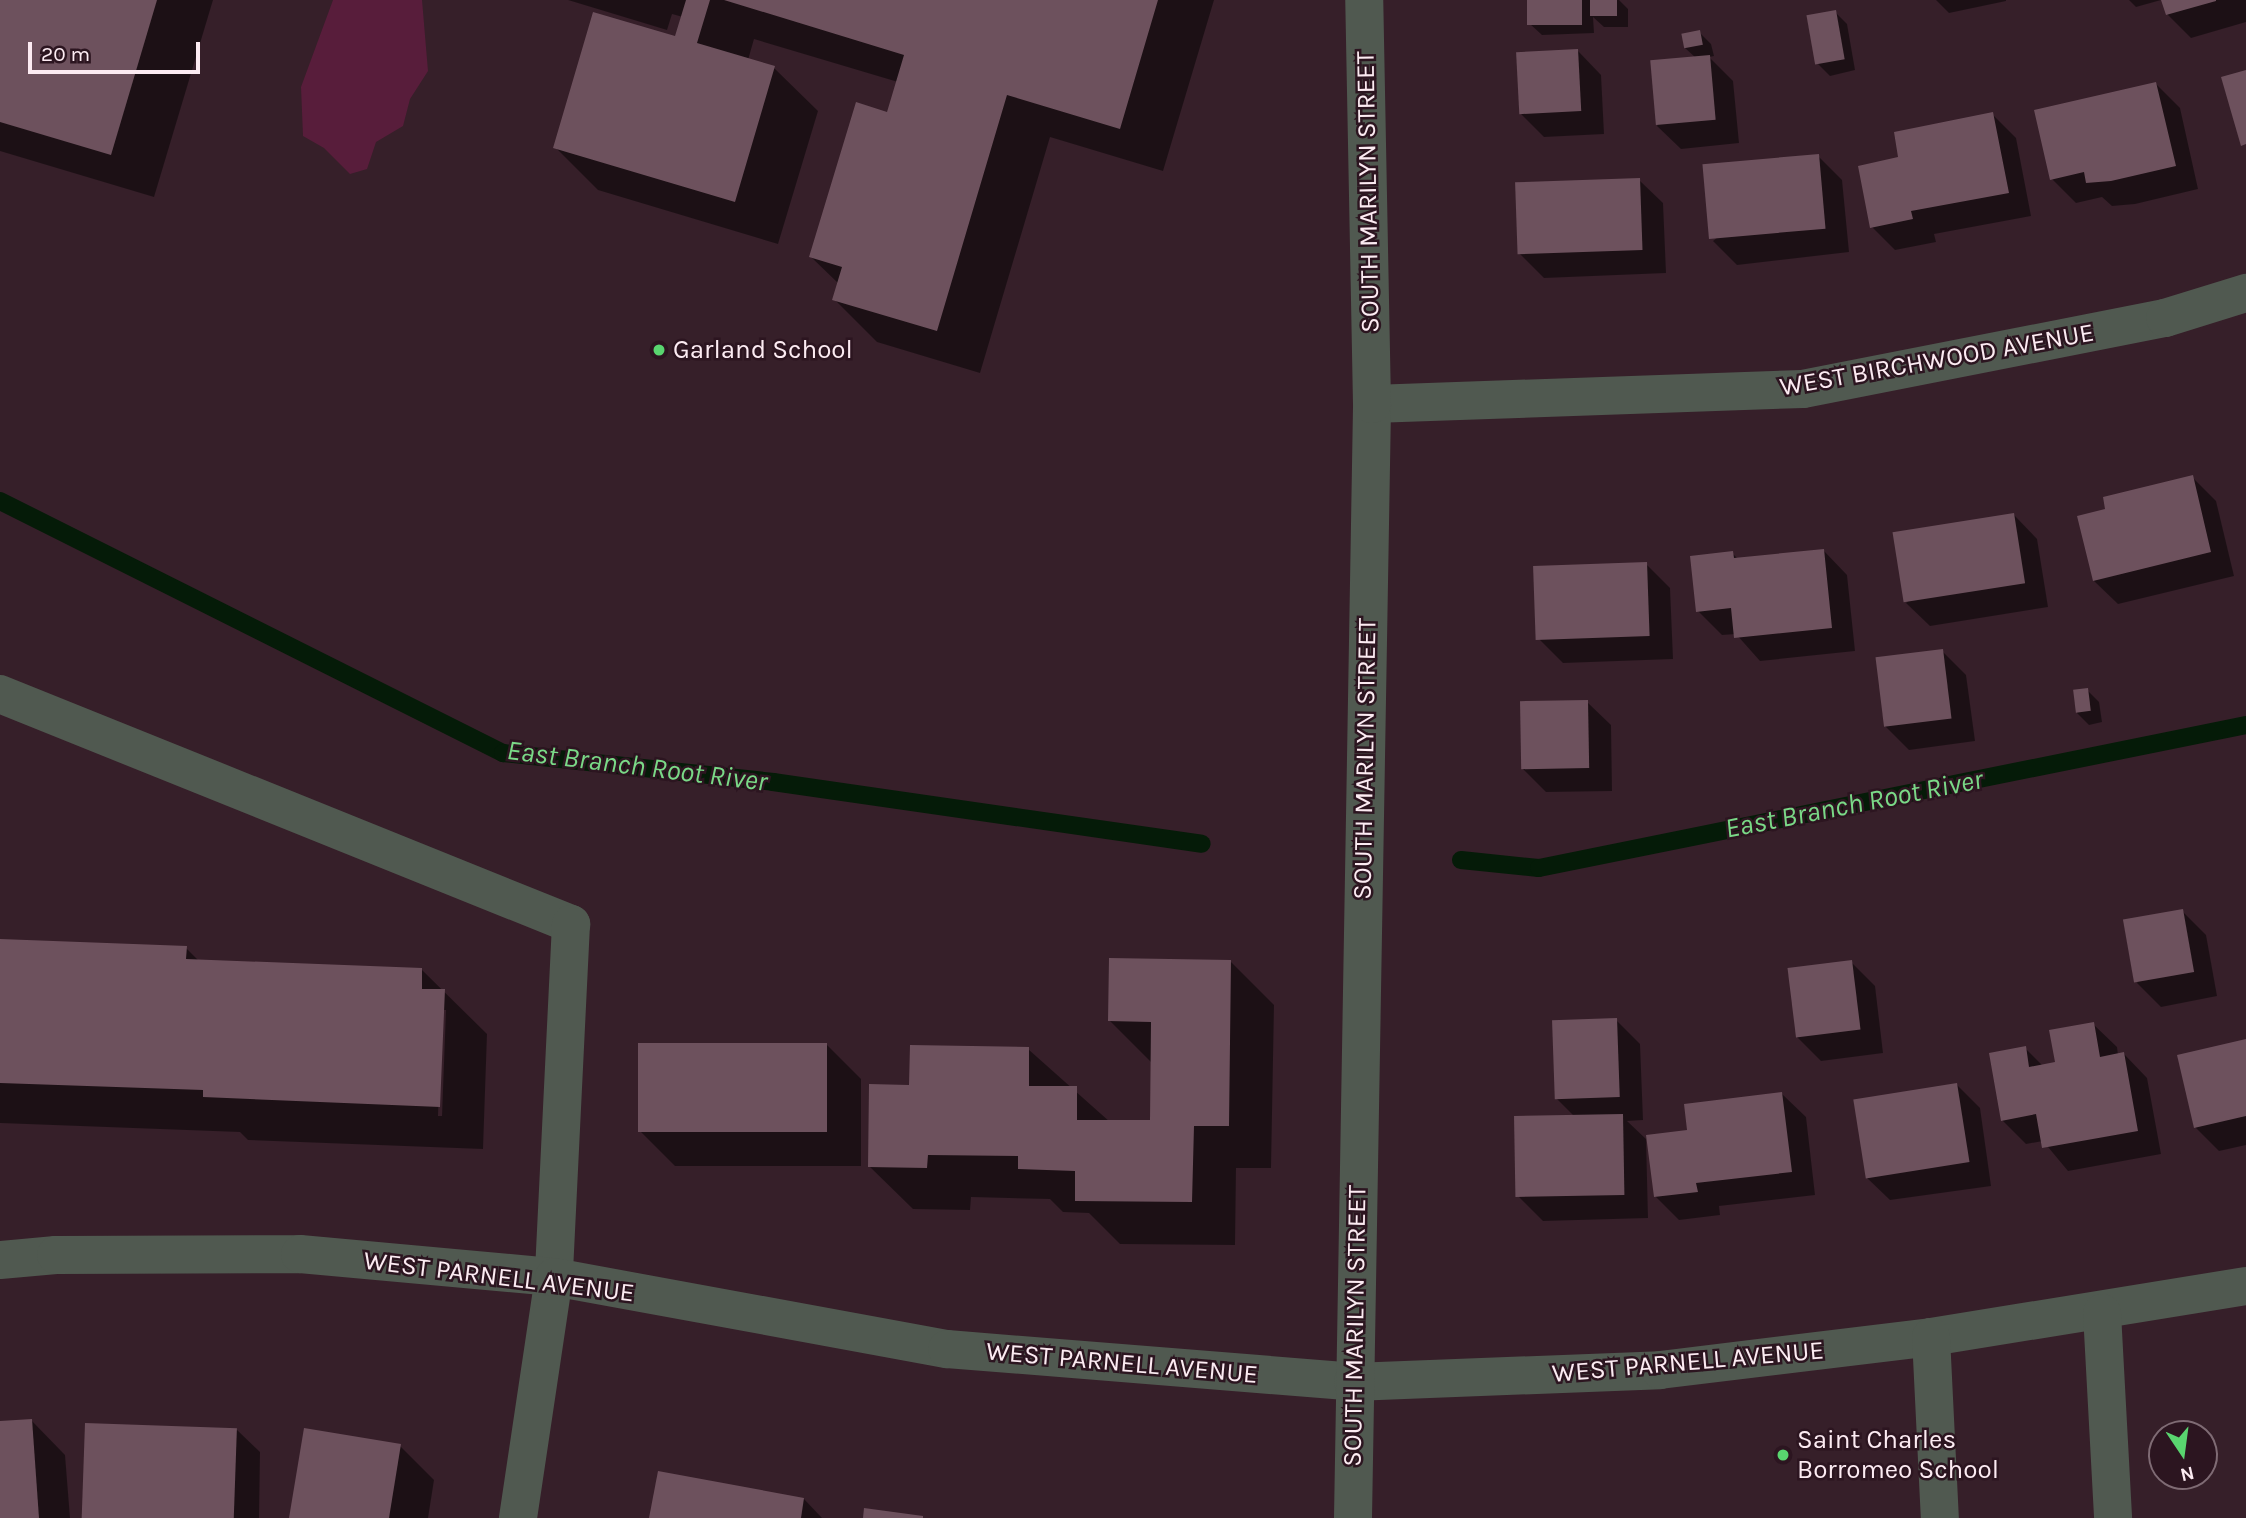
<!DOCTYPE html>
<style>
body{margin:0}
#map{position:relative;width:2246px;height:1518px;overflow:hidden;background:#361f29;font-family:Karla,sans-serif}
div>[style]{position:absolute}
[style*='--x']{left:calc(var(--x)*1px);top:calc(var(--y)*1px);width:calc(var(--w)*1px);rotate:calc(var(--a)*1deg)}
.green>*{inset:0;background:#581d3b}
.shadow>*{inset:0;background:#0007}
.stream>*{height:18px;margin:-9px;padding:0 9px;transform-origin:9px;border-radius:9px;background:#051b08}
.building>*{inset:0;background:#6d515d;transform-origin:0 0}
.minor>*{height:38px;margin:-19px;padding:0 19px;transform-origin:19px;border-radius:19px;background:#505950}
.dots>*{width:19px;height:19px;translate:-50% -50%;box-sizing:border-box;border:4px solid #2c1520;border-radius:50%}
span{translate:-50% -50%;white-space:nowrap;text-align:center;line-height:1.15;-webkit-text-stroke:5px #2c1520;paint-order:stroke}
.street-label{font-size:26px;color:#fcebf2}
.poi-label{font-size:26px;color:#fcebf2}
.left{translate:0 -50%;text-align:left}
.water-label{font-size:28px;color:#7ad987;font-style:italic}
.north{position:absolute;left:2148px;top:1420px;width:70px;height:70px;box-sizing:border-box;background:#2c1520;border:2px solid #7f6b74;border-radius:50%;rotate:167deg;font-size:19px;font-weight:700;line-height:28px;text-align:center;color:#fcebf2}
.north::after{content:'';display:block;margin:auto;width:24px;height:32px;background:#59d56f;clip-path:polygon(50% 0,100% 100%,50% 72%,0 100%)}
.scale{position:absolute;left:28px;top:42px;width:172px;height:32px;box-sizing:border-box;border:4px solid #fcebf2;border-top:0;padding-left:9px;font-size:21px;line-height:24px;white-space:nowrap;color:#fcebf2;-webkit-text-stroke:5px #2c1520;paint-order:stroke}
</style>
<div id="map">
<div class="green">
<div style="clip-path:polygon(333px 0,422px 0,428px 71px,410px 99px,403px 126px,376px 142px,367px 169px,350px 174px,324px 148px,303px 136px,301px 87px)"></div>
</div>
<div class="shadow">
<div style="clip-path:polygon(0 0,213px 0,154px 197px,0 151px)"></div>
<div style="clip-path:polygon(568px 0,1214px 0,1163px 171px,1050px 137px,980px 373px,877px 342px,834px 299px,839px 284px,811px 257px,888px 114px,898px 82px,754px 39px,748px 60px,774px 68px,818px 111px,778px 244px,598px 190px,555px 147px,676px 39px,683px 17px,672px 14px,667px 30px)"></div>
<div style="clip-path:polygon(1528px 0,1619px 0,1628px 9px,1628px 27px,1604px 27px,1593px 17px,1594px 33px,1542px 35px,1530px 24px)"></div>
<div style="clip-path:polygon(1936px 0,2006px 0,2006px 1px,1949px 13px)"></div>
<div style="clip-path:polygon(2129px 0,2161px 0,2136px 7px)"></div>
<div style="clip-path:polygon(2163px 0,2246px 0,2246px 22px,2191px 38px,2167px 14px)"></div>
<div style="clip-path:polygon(1835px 12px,1847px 24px,1855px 70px,1830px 76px,1818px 64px)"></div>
<div style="clip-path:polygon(1699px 32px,1711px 44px,1714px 56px,1709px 57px,1733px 81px,1739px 143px,1681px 149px,1657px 126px,1696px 58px,1685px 48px)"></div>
<div style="clip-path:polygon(1578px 51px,1601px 75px,1604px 134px,1544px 137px,1520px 113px)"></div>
<div style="clip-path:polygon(2156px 84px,2180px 108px,2198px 189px,2135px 204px,2112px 206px,2102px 197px,2076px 203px,2052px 179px)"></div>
<div style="clip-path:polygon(1992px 114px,2016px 138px,2031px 216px,1934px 234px,1936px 242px,1895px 250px,1872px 227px,1900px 159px)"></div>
<div style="clip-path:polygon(1818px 156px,1842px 180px,1849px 252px,1737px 265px,1713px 241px)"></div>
<div style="clip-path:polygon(1639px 180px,1663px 203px,1666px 273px,1544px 278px,1520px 254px)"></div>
<div style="clip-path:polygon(2192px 477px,2216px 501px,2234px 576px,2118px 604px,2094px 581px,2108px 510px)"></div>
<div style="clip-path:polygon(2014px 515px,2037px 539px,2048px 607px,1930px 626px,1906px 603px)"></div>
<div style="clip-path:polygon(1824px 551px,1847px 575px,1855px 651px,1760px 661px,1736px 634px,1722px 635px,1698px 611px,1732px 553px,1739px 560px)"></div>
<div style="clip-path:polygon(1646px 564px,1670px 588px,1673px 659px,1563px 663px,1539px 639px)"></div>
<div style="clip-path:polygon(1942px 651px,1966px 675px,1975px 741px,1909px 750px,1885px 726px)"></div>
<div style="clip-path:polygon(2087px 690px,2099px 702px,2102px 722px,2089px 725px,2077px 713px)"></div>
<div style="clip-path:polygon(1587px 702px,1611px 725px,1612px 791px,1546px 792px,1523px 769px)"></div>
<div style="clip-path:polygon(2182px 911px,2206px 935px,2217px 996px,2161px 1007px,2137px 983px)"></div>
<div style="clip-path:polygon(evenodd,0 941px,186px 948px,199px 961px,422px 970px,487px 1034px,483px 1149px,248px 1140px,240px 1132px,0 1123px,0 941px,442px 1010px,446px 1010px,442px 1116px,438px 1116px,442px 1010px)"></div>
<div style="clip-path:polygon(1231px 962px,1274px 1005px,1271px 1168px,1236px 1168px,1235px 1245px,1120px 1244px,1089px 1213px,1063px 1212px,1050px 1199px,971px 1197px,970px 1210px,913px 1209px,869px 1166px,911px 1087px,1028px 1049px,1110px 1122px,1151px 1122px,1152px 1063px,1110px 1021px)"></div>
<div style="clip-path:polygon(1851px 962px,1875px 986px,1883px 1053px,1821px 1061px,1797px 1037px)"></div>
<div style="clip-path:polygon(1616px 1020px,1640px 1044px,1643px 1120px,1627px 1121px,1646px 1139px,1648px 1218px,1543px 1221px,1519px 1197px,1575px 1117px,1556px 1098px)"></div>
<div style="clip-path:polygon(2093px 1024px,2117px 1047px,2118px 1055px,2124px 1054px,2147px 1078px,2161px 1154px,2068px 1171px,2043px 1141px,2026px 1144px,2002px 1120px,2025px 1048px,2043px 1066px,2057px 1063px)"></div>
<div style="clip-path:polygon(2246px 1040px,2246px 1145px,2219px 1151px,2195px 1127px)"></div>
<div style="clip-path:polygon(827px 1045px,861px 1079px,861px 1166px,675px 1166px,641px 1132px)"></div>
<div style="clip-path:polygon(1957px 1085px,1980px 1108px,1991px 1186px,1890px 1200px,1866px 1177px)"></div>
<div style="clip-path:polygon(1782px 1094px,1806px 1117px,1815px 1195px,1719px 1206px,1720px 1215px,1679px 1220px,1655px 1196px,1689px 1132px)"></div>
<div style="clip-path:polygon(31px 1420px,65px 1455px,70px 1518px,0 1518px,0 1423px)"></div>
<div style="clip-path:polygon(236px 1429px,260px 1452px,259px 1518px,85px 1518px)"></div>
<div style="clip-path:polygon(400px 1446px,434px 1480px,428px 1518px,291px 1518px)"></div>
<div style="clip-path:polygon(804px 1499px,822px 1518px,651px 1518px)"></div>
</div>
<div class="stream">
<div style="--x:0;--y:501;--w:563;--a:26.61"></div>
<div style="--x:503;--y:753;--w:272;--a:6.1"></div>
<div style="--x:773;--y:782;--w:433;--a:8.2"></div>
<div style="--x:1461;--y:860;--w:78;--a:5.9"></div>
<div style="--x:1539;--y:868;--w:721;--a:-11.43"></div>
</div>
<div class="building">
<div style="clip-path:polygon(0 0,157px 0,111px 155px,0 122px)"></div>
<div style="clip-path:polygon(686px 0,710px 0,697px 43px,775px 66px,735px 202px,553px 148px,593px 12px,675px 36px)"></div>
<div style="clip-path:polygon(724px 0,1158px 0,1120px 129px,1007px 95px,937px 331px,832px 300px,842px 267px,809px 257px,856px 102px,887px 112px,904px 55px)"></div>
<div style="left:1527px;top:0;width:55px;height:25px"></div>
<div style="left:1590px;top:0;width:27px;height:16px"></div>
<div style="clip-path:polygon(2161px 0,2216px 0,2216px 1px,2166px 15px)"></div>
<div style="left:1836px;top:10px;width:50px;height:30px;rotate:80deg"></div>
<div style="left:1700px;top:30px;width:15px;height:19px;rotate:79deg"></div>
<div style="left:1578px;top:49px;width:62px;height:62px;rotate:87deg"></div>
<div style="left:1710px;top:55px;width:65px;height:60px;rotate:85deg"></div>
<div style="clip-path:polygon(2246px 70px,2246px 144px,2241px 146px,2221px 77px)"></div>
<div style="clip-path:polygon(2156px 82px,2176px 166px,2111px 181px,2086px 183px,2084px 172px,2050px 180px,2034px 110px)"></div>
<div style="clip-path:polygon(1993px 112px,2009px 193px,1911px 211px,1913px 219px,1870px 228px,1858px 166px,1898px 157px,1894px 132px)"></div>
<div style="left:1819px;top:154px;width:75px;height:117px;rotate:85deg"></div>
<div style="left:1640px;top:178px;width:72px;height:125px;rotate:88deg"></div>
<div style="clip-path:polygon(2193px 475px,2211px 552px,2093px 581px,2077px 516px,2105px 509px,2103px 497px)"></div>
<div style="left:2014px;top:513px;width:71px;height:123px;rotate:81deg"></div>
<div style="clip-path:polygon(1824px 549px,1832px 628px,1734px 638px,1731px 608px,1696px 612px,1690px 556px,1733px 551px,1734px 558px)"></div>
<div style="left:1647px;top:562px;width:74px;height:114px;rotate:88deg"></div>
<div style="left:1943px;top:649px;width:70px;height:68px;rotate:83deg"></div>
<div style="left:2088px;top:688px;width:23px;height:15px;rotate:83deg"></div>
<div style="left:1588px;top:700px;width:68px;height:68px;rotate:89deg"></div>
<div style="left:2183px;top:909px;width:64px;height:61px;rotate:80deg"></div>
<div style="clip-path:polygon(0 939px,187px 946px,186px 959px,422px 968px,422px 989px,445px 989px,440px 1107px,203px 1097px,203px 1090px,0 1083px)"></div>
<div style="clip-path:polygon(1109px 958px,1231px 960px,1229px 1126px,1194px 1126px,1192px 1202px,1075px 1201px,1075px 1171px,1018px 1169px,1018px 1156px,928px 1155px,927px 1168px,868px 1167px,869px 1084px,909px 1085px,910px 1045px,1029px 1047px,1029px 1086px,1077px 1086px,1077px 1120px,1150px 1120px,1151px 1022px,1108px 1021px)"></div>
<div style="left:1852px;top:960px;width:70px;height:65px;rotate:83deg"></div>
<div style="left:1617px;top:1018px;width:79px;height:65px;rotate:88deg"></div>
<div style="clip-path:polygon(2094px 1022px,2100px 1057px,2124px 1052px,2138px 1131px,2042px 1148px,2036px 1114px,2001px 1121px,1989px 1053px,2026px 1046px,2029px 1067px,2055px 1062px,2049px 1030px)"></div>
<div style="clip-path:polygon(2246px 1039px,2246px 1116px,2194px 1128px,2177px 1055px)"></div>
<div style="left:638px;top:1043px;width:189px;height:89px"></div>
<div style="left:1957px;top:1083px;width:80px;height:105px;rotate:81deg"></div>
<div style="clip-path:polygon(1782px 1092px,1792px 1172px,1696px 1183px,1698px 1192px,1654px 1197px,1646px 1135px,1687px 1130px,1684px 1104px)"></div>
<div style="left:1623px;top:1114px;width:81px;height:109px;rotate:89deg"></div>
<div style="clip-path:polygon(32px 1419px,39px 1518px,0 1518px,0 1421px)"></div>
<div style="left:85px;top:1423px;width:152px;height:95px;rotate:2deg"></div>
<div style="clip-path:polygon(304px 1428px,401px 1444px,389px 1518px,289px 1518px)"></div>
<div style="clip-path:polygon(658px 1471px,804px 1498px,801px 1518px,649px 1518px)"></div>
<div style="clip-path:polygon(864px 1508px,923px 1516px,923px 1518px,863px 1518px)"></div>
</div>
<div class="minor">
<div style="--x:1372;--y:404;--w:431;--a:-2"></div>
<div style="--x:1803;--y:389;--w:369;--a:-11.1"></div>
<div style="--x:2165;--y:318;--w:85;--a:-17.2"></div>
<div style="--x:0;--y:694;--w:616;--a:21.94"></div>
<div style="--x:571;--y:924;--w:353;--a:92.8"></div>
<div style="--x:554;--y:1277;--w:244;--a:98.5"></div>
<div style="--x:0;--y:1260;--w:56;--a:-5.1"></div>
<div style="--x:56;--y:1255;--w:244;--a:-0.2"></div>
<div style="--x:300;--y:1254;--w:255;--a:5.2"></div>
<div style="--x:554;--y:1277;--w:400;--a:10.4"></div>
<div style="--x:947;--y:1349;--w:407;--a:4.6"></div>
<div style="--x:1353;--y:1382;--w:307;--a:-2.2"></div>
<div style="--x:1660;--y:1370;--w:273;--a:-6.9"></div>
<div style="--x:1931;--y:1337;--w:319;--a:-9.2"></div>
<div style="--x:2102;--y:1313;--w:205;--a:86.9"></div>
<div style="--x:1931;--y:1337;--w:181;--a:87.2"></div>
<div style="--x:1353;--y:1518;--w:1114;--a:-89.02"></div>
<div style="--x:1372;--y:404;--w:404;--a:-91.1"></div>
</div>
<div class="dots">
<div style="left:659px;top:350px;background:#59d56f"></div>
<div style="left:1783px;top:1455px;background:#59d56f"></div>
</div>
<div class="street-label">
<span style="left:1368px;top:192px;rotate:-91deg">SOUTH MARILYN STREET</span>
<span style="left:1937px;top:360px;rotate:-10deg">WEST BIRCHWOOD AVENUE</span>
<span style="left:1365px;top:759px;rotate:-89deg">SOUTH MARILYN STREET</span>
<span style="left:499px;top:1277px;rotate:7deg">WEST PARNELL AVENUE</span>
<span style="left:1355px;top:1326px;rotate:-89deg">SOUTH MARILYN STREET</span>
<span style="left:1688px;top:1362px;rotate:-5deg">WEST PARNELL AVENUE</span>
<span style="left:1122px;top:1363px;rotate:5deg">WEST PARNELL AVENUE</span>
</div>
<div class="poi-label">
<span class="left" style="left:673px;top:350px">Garland School</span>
<span class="left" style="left:1797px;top:1455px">Saint Charles<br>Borromeo School</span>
</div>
<div class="water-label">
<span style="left:637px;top:766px;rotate:7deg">East Branch Root River</span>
<span style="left:1854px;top:804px;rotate:-11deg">East Branch Root River</span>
</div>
<div class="north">N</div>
<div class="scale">20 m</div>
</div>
